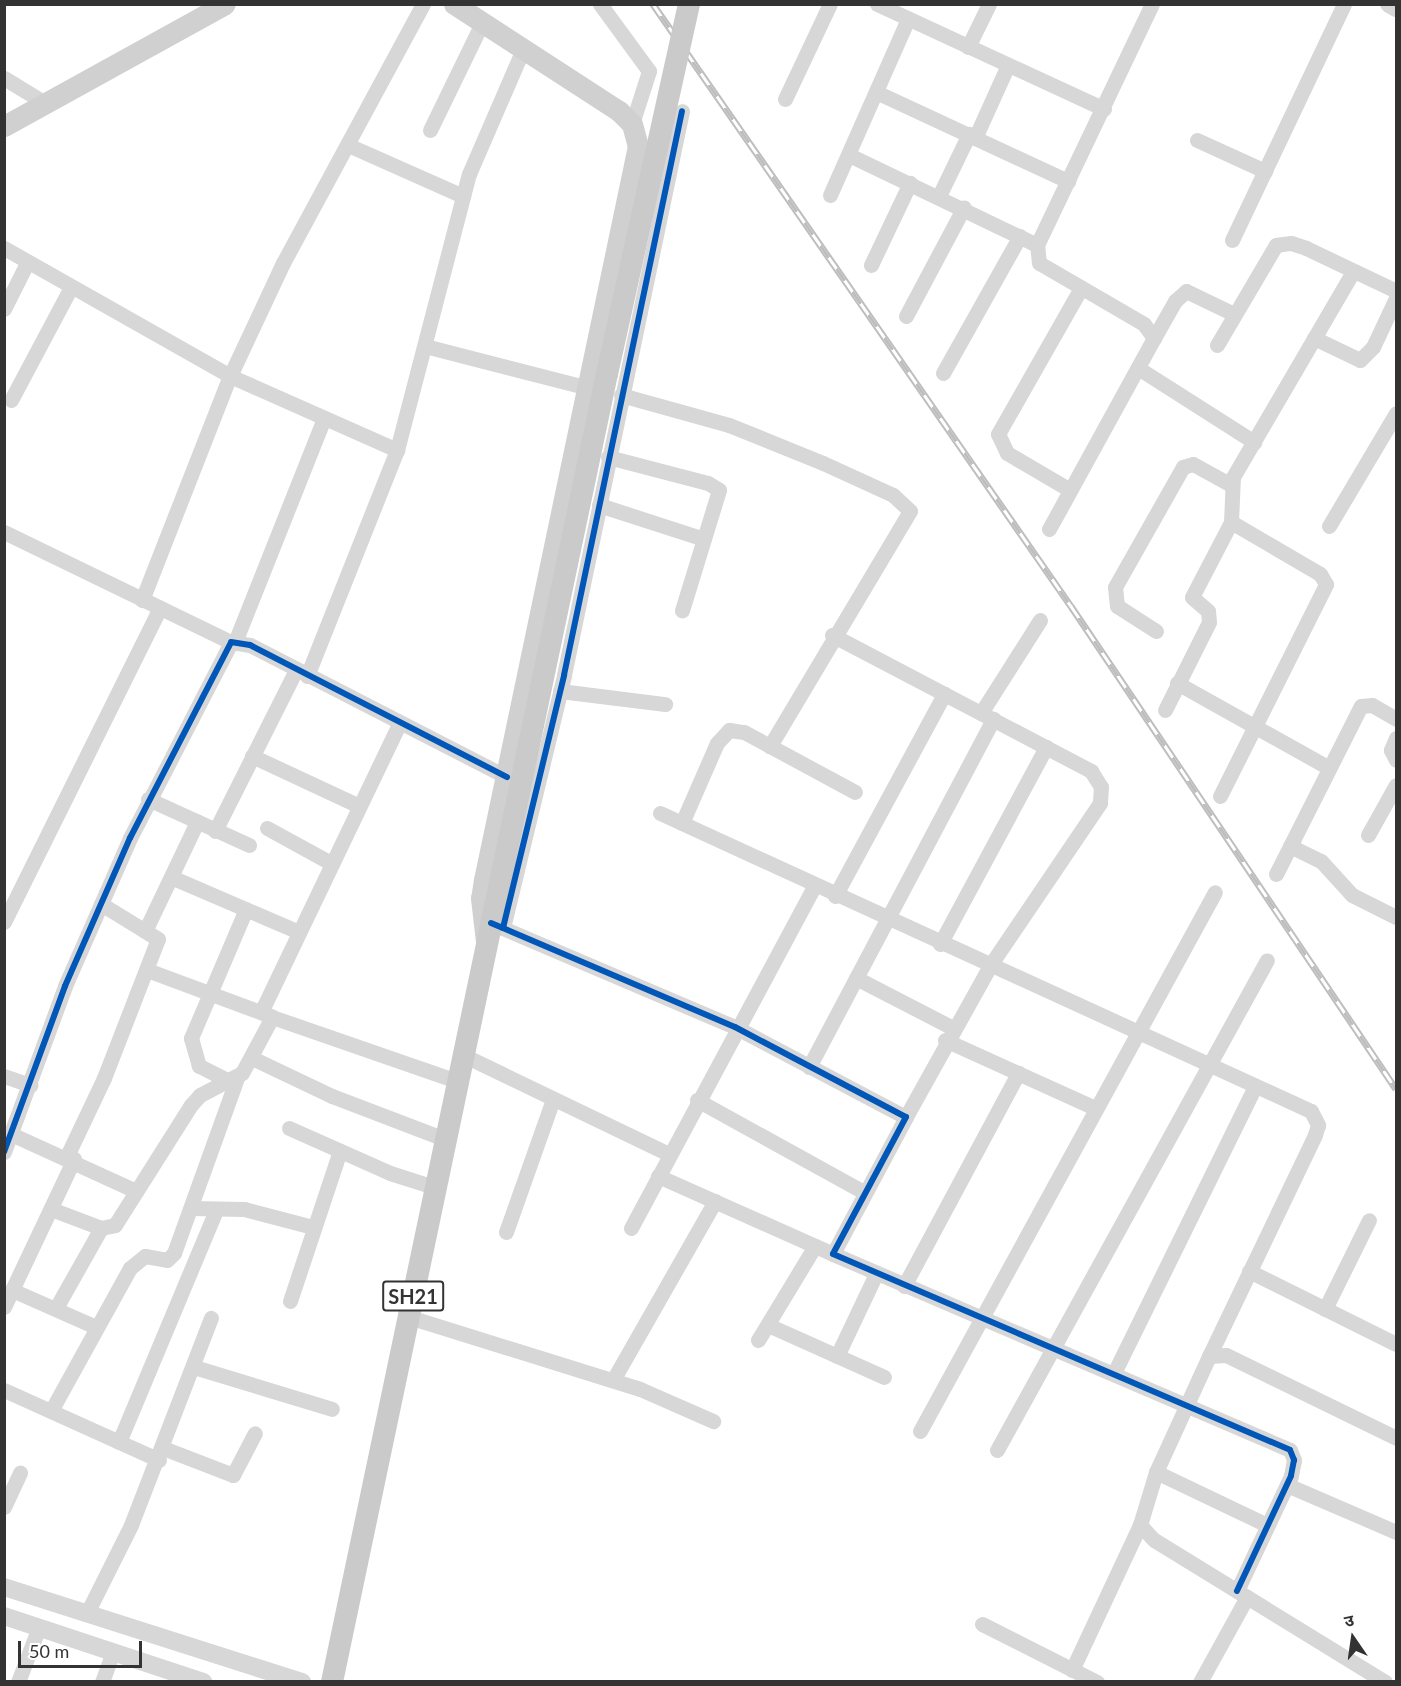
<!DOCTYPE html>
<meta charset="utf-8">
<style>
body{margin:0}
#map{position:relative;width:1401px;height:1686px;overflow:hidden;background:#fff;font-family:Lato,"Noto Sans Devanagari",sans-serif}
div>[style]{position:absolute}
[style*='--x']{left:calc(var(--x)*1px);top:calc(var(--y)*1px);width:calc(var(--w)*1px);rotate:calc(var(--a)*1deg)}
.minor>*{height:15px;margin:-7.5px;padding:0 7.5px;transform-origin:7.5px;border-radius:7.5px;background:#d7d7d7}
.tertiary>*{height:18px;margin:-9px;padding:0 9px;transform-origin:9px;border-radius:9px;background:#d7d7d7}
.secondary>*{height:21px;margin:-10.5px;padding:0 10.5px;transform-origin:10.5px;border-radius:10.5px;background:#d0d0d0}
.primary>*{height:22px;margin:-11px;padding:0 11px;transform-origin:11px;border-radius:11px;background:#cacaca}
.rail>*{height:7px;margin-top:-3.5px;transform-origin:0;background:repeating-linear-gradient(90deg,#fff 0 14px,#bebebe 0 28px);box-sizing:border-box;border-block:2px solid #bebebe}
.primary-bridge>*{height:22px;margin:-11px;padding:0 11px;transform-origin:11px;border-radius:11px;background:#cacaca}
.cycleway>*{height:6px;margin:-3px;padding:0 3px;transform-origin:3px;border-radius:3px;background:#0057b8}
span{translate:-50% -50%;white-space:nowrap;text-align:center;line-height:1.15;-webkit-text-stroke:6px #fff;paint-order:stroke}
.shield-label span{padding:2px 4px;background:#fff;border:2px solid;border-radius:4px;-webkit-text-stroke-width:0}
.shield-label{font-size:20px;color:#333;font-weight:700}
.frame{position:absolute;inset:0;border:6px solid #333;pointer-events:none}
.north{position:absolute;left:1323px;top:1608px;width:60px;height:60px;-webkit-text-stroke:4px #fff;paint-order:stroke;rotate:347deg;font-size:16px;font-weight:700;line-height:24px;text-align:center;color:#333}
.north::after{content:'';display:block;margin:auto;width:21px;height:27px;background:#333;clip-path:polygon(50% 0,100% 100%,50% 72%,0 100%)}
.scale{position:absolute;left:18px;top:1641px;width:124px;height:27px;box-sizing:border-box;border:3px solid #333;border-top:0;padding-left:8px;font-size:18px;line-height:21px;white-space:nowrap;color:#333;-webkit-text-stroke:4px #fff;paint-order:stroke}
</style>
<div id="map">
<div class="minor">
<div style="--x:600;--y:4;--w:83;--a:53.8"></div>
<div style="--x:649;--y:71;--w:56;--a:107.8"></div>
<div style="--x:877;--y:4;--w:250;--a:24.8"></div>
<div style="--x:968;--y:47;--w:48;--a:-64"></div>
<div style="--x:4;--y:78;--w:48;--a:31.4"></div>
<div style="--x:876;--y:92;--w:212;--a:24.9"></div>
<div style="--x:785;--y:99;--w:105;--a:-64.7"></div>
<div style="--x:430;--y:130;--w:119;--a:-64.1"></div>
<div style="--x:975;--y:138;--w:80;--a:-65.7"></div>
<div style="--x:1197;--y:140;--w:75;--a:24.5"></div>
<div style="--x:348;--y:145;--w:126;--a:23.9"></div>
<div style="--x:849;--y:155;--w:208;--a:25.6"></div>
<div style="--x:830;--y:195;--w:193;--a:-66.1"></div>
<div style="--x:939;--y:196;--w:69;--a:-64.2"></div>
<div style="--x:1232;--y:240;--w:261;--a:-64.6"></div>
<div style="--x:4;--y:248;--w:260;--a:29.5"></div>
<div style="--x:230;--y:376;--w:183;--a:23.9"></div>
<div style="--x:871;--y:265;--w:91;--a:-64.6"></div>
<div style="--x:4;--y:309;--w:51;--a:-63.4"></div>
<div style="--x:906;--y:316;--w:123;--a:-62"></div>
<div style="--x:1154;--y:338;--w:43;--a:-60.4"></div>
<div style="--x:1175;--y:301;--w:15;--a:-42"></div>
<div style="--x:1186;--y:291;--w:53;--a:25.6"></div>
<div style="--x:1314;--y:338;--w:51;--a:25.6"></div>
<div style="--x:1360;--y:360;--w:18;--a:-45"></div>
<div style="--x:1373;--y:347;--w:54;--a:-64.9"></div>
<div style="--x:1217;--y:345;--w:116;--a:-59.5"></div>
<div style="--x:1276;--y:245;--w:15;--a:-8"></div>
<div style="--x:1291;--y:243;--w:16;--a:18"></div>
<div style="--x:1306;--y:248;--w:100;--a:25.5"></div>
<div style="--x:425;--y:346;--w:168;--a:14.4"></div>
<div style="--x:1138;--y:368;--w:138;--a:32.5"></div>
<div style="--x:943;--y:373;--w:157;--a:-60.7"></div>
<div style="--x:621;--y:395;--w:112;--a:15.5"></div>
<div style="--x:729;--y:425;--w:101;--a:22"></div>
<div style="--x:823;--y:463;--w:77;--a:24.6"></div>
<div style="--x:893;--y:495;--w:23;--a:43"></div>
<div style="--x:910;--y:511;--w:274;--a:120.8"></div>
<div style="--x:11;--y:400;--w:128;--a:-62"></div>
<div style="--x:608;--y:457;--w:103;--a:14.6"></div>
<div style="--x:708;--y:483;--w:13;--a:32"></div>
<div style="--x:719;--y:490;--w:126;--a:107.1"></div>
<div style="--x:1070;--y:490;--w:73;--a:-149.6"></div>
<div style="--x:1007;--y:453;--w:21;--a:-115"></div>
<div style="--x:998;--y:434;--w:168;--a:-60.4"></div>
<div style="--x:599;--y:505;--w:110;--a:17.9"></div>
<div style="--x:1329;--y:526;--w:131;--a:-59.3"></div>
<div style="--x:1049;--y:529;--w:218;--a:-61.2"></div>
<div style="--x:1154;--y:338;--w:17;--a:-126"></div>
<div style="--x:1144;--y:324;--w:121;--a:-149.8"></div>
<div style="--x:1039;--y:263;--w:18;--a:-96"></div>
<div style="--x:1037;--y:245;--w:267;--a:-64.5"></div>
<div style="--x:4;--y:532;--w:252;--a:25.9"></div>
<div style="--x:142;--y:600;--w:241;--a:-68.6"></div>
<div style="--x:230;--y:376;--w:125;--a:-64.9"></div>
<div style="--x:283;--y:263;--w:294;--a:-61.6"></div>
<div style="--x:1156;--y:631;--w:46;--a:-147.3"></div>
<div style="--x:1117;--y:606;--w:19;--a:-96"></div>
<div style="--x:1115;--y:587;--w:138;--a:-60.5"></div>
<div style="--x:1183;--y:467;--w:10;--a:-17"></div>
<div style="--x:1193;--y:464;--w:43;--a:28.9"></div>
<div style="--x:832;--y:635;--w:293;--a:27.7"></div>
<div style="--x:1091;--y:771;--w:19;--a:58"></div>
<div style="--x:1101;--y:787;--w:16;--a:94"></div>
<div style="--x:1100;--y:803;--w:194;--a:124.1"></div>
<div style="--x:991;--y:964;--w:175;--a:119.1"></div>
<div style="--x:235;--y:642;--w:241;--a:-68.3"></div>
<div style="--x:307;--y:676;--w:243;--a:-68.3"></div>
<div style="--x:397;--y:450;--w:285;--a:-75.4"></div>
<div style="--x:469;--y:174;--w:136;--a:-66.6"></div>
<div style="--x:1177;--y:683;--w:174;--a:29.2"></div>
<div style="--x:560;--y:691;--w:106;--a:7.1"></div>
<div style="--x:1165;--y:710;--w:98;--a:-63.4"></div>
<div style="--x:1209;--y:622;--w:11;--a:-95"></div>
<div style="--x:1208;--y:611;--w:21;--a:-139"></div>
<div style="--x:1192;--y:597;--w:85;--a:-62.5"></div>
<div style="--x:1231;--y:522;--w:45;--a:-87.5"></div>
<div style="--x:1233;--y:477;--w:238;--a:-59.7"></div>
<div style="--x:981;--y:713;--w:110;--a:-57.6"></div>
<div style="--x:1396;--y:738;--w:13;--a:113"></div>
<div style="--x:1391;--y:750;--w:11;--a:63"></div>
<div style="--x:252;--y:756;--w:118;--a:25"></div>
<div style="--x:1220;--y:796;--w:237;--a:-63.4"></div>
<div style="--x:1326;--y:584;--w:12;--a:-121"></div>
<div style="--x:1320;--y:574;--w:103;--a:-149.7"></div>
<div style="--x:148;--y:799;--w:111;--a:24.5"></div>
<div style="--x:660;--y:813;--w:716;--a:24.6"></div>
<div style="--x:1311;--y:1111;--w:16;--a:63"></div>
<div style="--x:1318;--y:1125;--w:10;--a:107"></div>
<div style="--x:1315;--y:1135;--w:245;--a:115.6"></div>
<div style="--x:682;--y:823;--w:87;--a:-66.4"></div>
<div style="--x:717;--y:743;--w:18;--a:-47"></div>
<div style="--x:729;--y:730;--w:15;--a:8"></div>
<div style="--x:744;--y:732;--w:126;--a:28.4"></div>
<div style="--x:267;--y:828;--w:73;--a:28.7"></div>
<div style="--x:215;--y:831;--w:180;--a:-63.3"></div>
<div style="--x:1368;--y:835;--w:57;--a:-60.8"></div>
<div style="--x:1290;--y:846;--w:34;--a:26"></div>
<div style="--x:1321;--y:861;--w:46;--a:47.6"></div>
<div style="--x:1352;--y:895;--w:49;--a:26.6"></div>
<div style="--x:1276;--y:874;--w:188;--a:-63.2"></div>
<div style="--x:1361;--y:706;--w:11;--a:-5"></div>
<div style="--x:1372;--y:705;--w:28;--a:30"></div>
<div style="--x:171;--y:877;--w:139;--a:23.3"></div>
<div style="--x:835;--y:896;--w:230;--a:-61.6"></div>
<div style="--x:4;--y:922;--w:351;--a:-63.6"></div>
<div style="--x:491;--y:923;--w:265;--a:23.1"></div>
<div style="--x:735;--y:1027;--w:193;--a:27.8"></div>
<div style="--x:906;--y:1117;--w:155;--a:118.1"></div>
<div style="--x:833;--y:1254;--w:497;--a:23.2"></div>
<div style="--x:1290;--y:1450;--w:11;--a:68"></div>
<div style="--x:1294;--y:1460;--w:16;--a:101"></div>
<div style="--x:1291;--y:1476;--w:127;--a:115.2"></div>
<div style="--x:503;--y:928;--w:260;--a:-76.4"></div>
<div style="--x:564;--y:675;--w:576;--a:-78.18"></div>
<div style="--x:146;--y:929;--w:119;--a:-64.5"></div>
<div style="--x:940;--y:944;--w:224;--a:-61.7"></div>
<div style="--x:147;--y:970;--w:126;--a:20.4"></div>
<div style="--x:856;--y:978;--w:109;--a:27.3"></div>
<div style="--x:272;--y:1017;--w:10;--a:-151"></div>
<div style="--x:263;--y:1012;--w:6;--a:-81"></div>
<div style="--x:264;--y:1006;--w:313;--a:-64.4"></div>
<div style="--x:945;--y:1040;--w:165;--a:24.4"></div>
<div style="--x:465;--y:1056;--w:226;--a:25.7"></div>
<div style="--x:252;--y:1058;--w:89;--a:25.4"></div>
<div style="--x:332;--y:1096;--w:123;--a:20.9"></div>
<div style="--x:809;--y:1067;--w:394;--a:-62.1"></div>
<div style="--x:4;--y:1076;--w:28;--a:19"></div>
<div style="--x:229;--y:1081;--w:34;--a:-153"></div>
<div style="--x:199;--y:1066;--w:29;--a:-106"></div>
<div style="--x:191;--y:1038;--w:140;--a:-66.9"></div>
<div style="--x:697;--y:1100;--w:191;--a:28.9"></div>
<div style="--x:289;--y:1128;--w:111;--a:24"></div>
<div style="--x:390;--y:1173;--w:49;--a:17.7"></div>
<div style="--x:11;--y:1134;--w:137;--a:24.5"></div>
<div style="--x:4;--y:1152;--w:177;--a:-69.8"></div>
<div style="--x:65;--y:986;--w:162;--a:-66.3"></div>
<div style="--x:130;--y:838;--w:220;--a:-62.7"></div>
<div style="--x:231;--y:642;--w:19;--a:9"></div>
<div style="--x:250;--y:645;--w:289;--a:27.2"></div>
<div style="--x:67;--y:1156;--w:86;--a:-64.6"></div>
<div style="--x:104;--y:1078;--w:149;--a:-68.8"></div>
<div style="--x:158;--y:939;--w:67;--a:-148.4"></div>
<div style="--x:658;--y:1176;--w:192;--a:24"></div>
<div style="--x:191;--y:1208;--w:53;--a:1.1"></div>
<div style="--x:244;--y:1209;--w:71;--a:14.6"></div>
<div style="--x:51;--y:1209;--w:53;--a:20.8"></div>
<div style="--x:101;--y:1228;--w:14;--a:-12"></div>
<div style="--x:115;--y:1225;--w:142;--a:-57.7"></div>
<div style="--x:191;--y:1105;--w:13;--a:-48"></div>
<div style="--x:200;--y:1095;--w:47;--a:-27.6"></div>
<div style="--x:242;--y:1073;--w:64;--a:-61.8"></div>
<div style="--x:272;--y:1017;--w:199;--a:19.1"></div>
<div style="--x:631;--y:1228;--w:388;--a:-61.8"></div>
<div style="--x:506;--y:1232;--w:141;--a:-70.5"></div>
<div style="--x:1249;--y:1271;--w:164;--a:26.4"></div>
<div style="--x:904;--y:1286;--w:242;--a:-61.8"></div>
<div style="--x:12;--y:1290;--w:92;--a:23.8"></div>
<div style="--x:290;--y:1301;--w:158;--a:-71.6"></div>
<div style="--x:4;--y:1307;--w:164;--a:-64.7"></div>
<div style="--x:56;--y:1308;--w:92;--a:-60.6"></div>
<div style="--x:1325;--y:1309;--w:99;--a:-63.7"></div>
<div style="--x:409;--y:1317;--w:242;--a:17.3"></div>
<div style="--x:640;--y:1389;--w:80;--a:23.7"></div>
<div style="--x:768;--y:1325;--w:127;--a:24.1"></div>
<div style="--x:758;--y:1340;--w:110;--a:-58.8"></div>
<div style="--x:837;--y:1356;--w:91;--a:-64.6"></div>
<div style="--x:194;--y:1367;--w:144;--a:16.9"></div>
<div style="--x:1114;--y:1373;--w:320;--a:-63.8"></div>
<div style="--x:613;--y:1380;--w:206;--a:-60.3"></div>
<div style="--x:4;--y:1390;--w:170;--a:24.3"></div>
<div style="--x:51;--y:1411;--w:163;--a:-61.1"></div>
<div style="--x:130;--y:1268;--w:19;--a:-39"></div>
<div style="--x:145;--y:1256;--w:22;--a:10"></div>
<div style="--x:167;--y:1260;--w:10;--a:-45"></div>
<div style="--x:174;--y:1253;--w:186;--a:-70.2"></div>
<div style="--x:920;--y:1431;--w:614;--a:-61.31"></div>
<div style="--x:119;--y:1442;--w:249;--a:-67.3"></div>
<div style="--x:163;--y:1448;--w:75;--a:21.1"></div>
<div style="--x:233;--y:1475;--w:47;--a:-62.4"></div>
<div style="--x:997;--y:1450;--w:559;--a:-61.14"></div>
<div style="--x:1156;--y:1472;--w:123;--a:25.5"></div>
<div style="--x:1287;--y:1485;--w:119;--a:23.3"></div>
<div style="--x:4;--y:1507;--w:38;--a:-65"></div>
<div style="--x:87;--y:1613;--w:98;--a:-63.4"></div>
<div style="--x:131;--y:1525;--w:222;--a:-68.9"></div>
<div style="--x:982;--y:1624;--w:129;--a:26.8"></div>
<div style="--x:1072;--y:1670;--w:160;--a:-64.9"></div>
<div style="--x:18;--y:1682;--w:59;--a:-69.1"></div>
<div style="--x:102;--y:1682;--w:33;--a:-70"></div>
<div style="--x:1200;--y:1682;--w:97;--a:-61.1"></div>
<div style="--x:1385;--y:1682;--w:271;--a:-148.4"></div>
<div style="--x:1154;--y:1540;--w:21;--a:-133"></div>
<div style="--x:1140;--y:1525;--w:55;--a:-73.2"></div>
<div style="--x:1156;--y:1472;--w:128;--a:-65.4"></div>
<div style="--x:1209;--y:1356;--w:17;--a:-3"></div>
<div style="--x:1226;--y:1355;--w:189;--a:26"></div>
</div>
<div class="tertiary">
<div style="--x:1389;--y:4;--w:8;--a:30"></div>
<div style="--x:4;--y:1587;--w:313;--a:17.7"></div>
<div style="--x:4;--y:1616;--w:210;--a:18.3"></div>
</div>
<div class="secondary">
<div style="--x:454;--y:4;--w:197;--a:33"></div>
<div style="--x:619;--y:111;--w:18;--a:45"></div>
<div style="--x:632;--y:124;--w:23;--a:75"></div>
<div style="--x:638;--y:146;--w:750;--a:101.85"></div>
<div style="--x:484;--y:880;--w:18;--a:99"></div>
<div style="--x:481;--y:898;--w:43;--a:83.4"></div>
<div style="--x:4;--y:126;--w:252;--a:-28.9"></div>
</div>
<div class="primary">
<div style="--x:332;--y:1682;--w:1337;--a:-78.13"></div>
</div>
<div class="rail">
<div style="--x:653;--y:4;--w:733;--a:55.23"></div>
<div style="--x:1071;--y:606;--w:582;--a:56.06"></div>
</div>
<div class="primary-bridge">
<div style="--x:607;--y:374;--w:379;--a:-77.5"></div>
</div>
<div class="cycleway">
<div style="--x:491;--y:923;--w:265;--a:23.1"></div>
<div style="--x:735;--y:1027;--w:193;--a:27.8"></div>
<div style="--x:906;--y:1117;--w:155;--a:118.1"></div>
<div style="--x:833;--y:1254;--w:497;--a:23.2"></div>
<div style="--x:1290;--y:1450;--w:11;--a:68"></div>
<div style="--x:1294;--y:1460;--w:16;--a:101"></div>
<div style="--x:1291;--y:1476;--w:127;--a:115.2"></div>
<div style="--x:503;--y:928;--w:260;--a:-76.4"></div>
<div style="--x:564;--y:675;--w:576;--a:-78.18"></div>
<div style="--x:4;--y:1152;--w:177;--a:-69.8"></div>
<div style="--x:65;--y:986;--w:162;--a:-66.3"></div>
<div style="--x:130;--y:838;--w:220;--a:-62.7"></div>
<div style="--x:231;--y:642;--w:19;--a:9"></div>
<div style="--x:250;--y:645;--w:289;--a:27.2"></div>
</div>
<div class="shield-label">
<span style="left:413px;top:1296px">SH21</span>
</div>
<div class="frame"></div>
<div class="north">उ</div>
<div class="scale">50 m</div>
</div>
